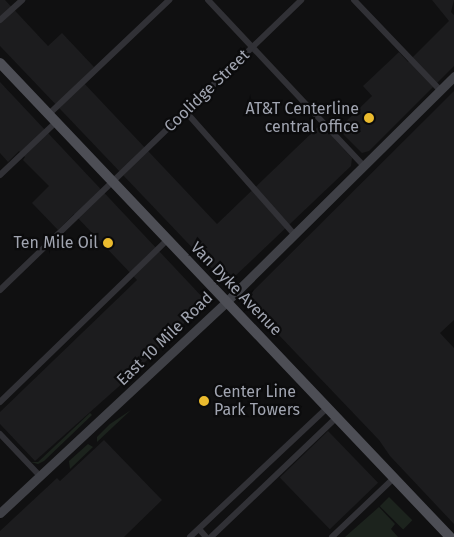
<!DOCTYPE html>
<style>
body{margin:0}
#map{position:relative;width:454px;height:537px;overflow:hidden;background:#101011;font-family:"Fira Sans",sans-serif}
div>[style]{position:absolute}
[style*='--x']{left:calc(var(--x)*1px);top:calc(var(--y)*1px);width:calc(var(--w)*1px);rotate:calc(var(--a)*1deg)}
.built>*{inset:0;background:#1c1c1e;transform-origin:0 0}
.green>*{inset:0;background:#1c231d;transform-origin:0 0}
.minor>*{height:6px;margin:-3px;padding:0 3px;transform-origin:3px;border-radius:3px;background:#313136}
.secondary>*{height:9px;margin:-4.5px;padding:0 4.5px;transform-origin:4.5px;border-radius:4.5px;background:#3f4046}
.primary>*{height:10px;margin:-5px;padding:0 5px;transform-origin:5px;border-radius:5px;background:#4d4e55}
.dots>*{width:14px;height:14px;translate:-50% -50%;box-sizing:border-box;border:2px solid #0b0b0c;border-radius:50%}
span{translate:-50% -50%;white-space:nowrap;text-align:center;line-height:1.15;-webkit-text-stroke:4.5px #0b0b0c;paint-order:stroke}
.street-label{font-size:16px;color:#a1a5b1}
.poi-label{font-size:16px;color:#a1a5b1}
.right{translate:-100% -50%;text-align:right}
.left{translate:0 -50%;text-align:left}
</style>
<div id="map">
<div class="built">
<div style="clip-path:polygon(0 0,5px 0,48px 46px,62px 33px,94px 67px,81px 80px,217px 224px,321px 124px,352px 158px,351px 166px,231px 280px,223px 280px,0 46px)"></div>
<div style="clip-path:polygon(432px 0,454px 0,451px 12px,454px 15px,454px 66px,369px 151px,362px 153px,338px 129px,372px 96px,363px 86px,399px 52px,408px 62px,449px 21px)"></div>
<div style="clip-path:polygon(0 82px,206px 301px,134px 373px,35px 461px,0 424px,0 412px,137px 280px,74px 214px,58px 230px,32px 203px,49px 186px,23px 160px,25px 157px,19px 151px,8px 162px,0 153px)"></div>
<div style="clip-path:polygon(454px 91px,454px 320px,440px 333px,454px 348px,454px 524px,390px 456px,379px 440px,253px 308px,248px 296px)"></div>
<div style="left:328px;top:431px;width:72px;height:67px;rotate:46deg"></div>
<div style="clip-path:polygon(104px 440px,162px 500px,124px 537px,0 537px,0 531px,57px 478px,60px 481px)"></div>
</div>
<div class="green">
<div style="clip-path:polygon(131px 410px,97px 442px,97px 437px,110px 424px)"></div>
<div style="clip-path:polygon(90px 413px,92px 415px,44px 461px,38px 464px,31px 462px,38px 462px)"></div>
<div style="clip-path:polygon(88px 444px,93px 447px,70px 469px,69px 461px)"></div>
<div style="left:389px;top:497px;width:33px;height:13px;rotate:45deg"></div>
<div style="clip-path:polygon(379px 507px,395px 524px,391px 529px,398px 537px,345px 537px)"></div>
</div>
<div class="minor">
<div style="--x:208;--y:0;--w:226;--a:46.8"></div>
<div style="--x:354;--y:0;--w:124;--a:46.3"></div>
<div style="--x:0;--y:20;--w:30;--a:-42"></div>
<div style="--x:186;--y:112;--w:163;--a:48.5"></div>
<div style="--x:49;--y:114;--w:166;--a:-43.5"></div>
<div style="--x:0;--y:175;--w:77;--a:-43.4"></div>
<div style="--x:0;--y:290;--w:418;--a:-43.9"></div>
<div style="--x:0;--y:402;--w:234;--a:-44.1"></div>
<div style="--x:0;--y:434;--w:58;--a:46.4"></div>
<div style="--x:199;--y:529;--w:11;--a:49"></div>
<div style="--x:190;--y:537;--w:190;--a:-43.3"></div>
<div style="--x:211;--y:537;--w:174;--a:-43.6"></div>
<div style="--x:332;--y:537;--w:86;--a:-43.6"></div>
</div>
<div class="secondary">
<div style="--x:0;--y:513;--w:311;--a:-43"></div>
<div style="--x:227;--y:301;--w:320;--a:-44.7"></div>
</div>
<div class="primary">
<div style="--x:0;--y:63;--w:654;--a:46.49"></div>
</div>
<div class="dots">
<div style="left:369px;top:118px;background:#ebbb2e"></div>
<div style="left:108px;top:243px;background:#ebbb2e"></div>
<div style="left:204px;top:401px;background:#ebbb2e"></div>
</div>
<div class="street-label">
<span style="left:207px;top:91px;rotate:-44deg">Coolidge Street</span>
<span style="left:236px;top:289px;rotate:46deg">Van Dyke Avenue</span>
<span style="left:165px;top:339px;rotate:-44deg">East 10 Mile Road</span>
</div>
<div class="poi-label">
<span class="right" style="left:359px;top:118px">AT&amp;T Centerline<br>central office</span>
<span class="right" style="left:98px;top:243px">Ten Mile Oil</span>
<span class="left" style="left:214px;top:401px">Center Line<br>Park Towers</span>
</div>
</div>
